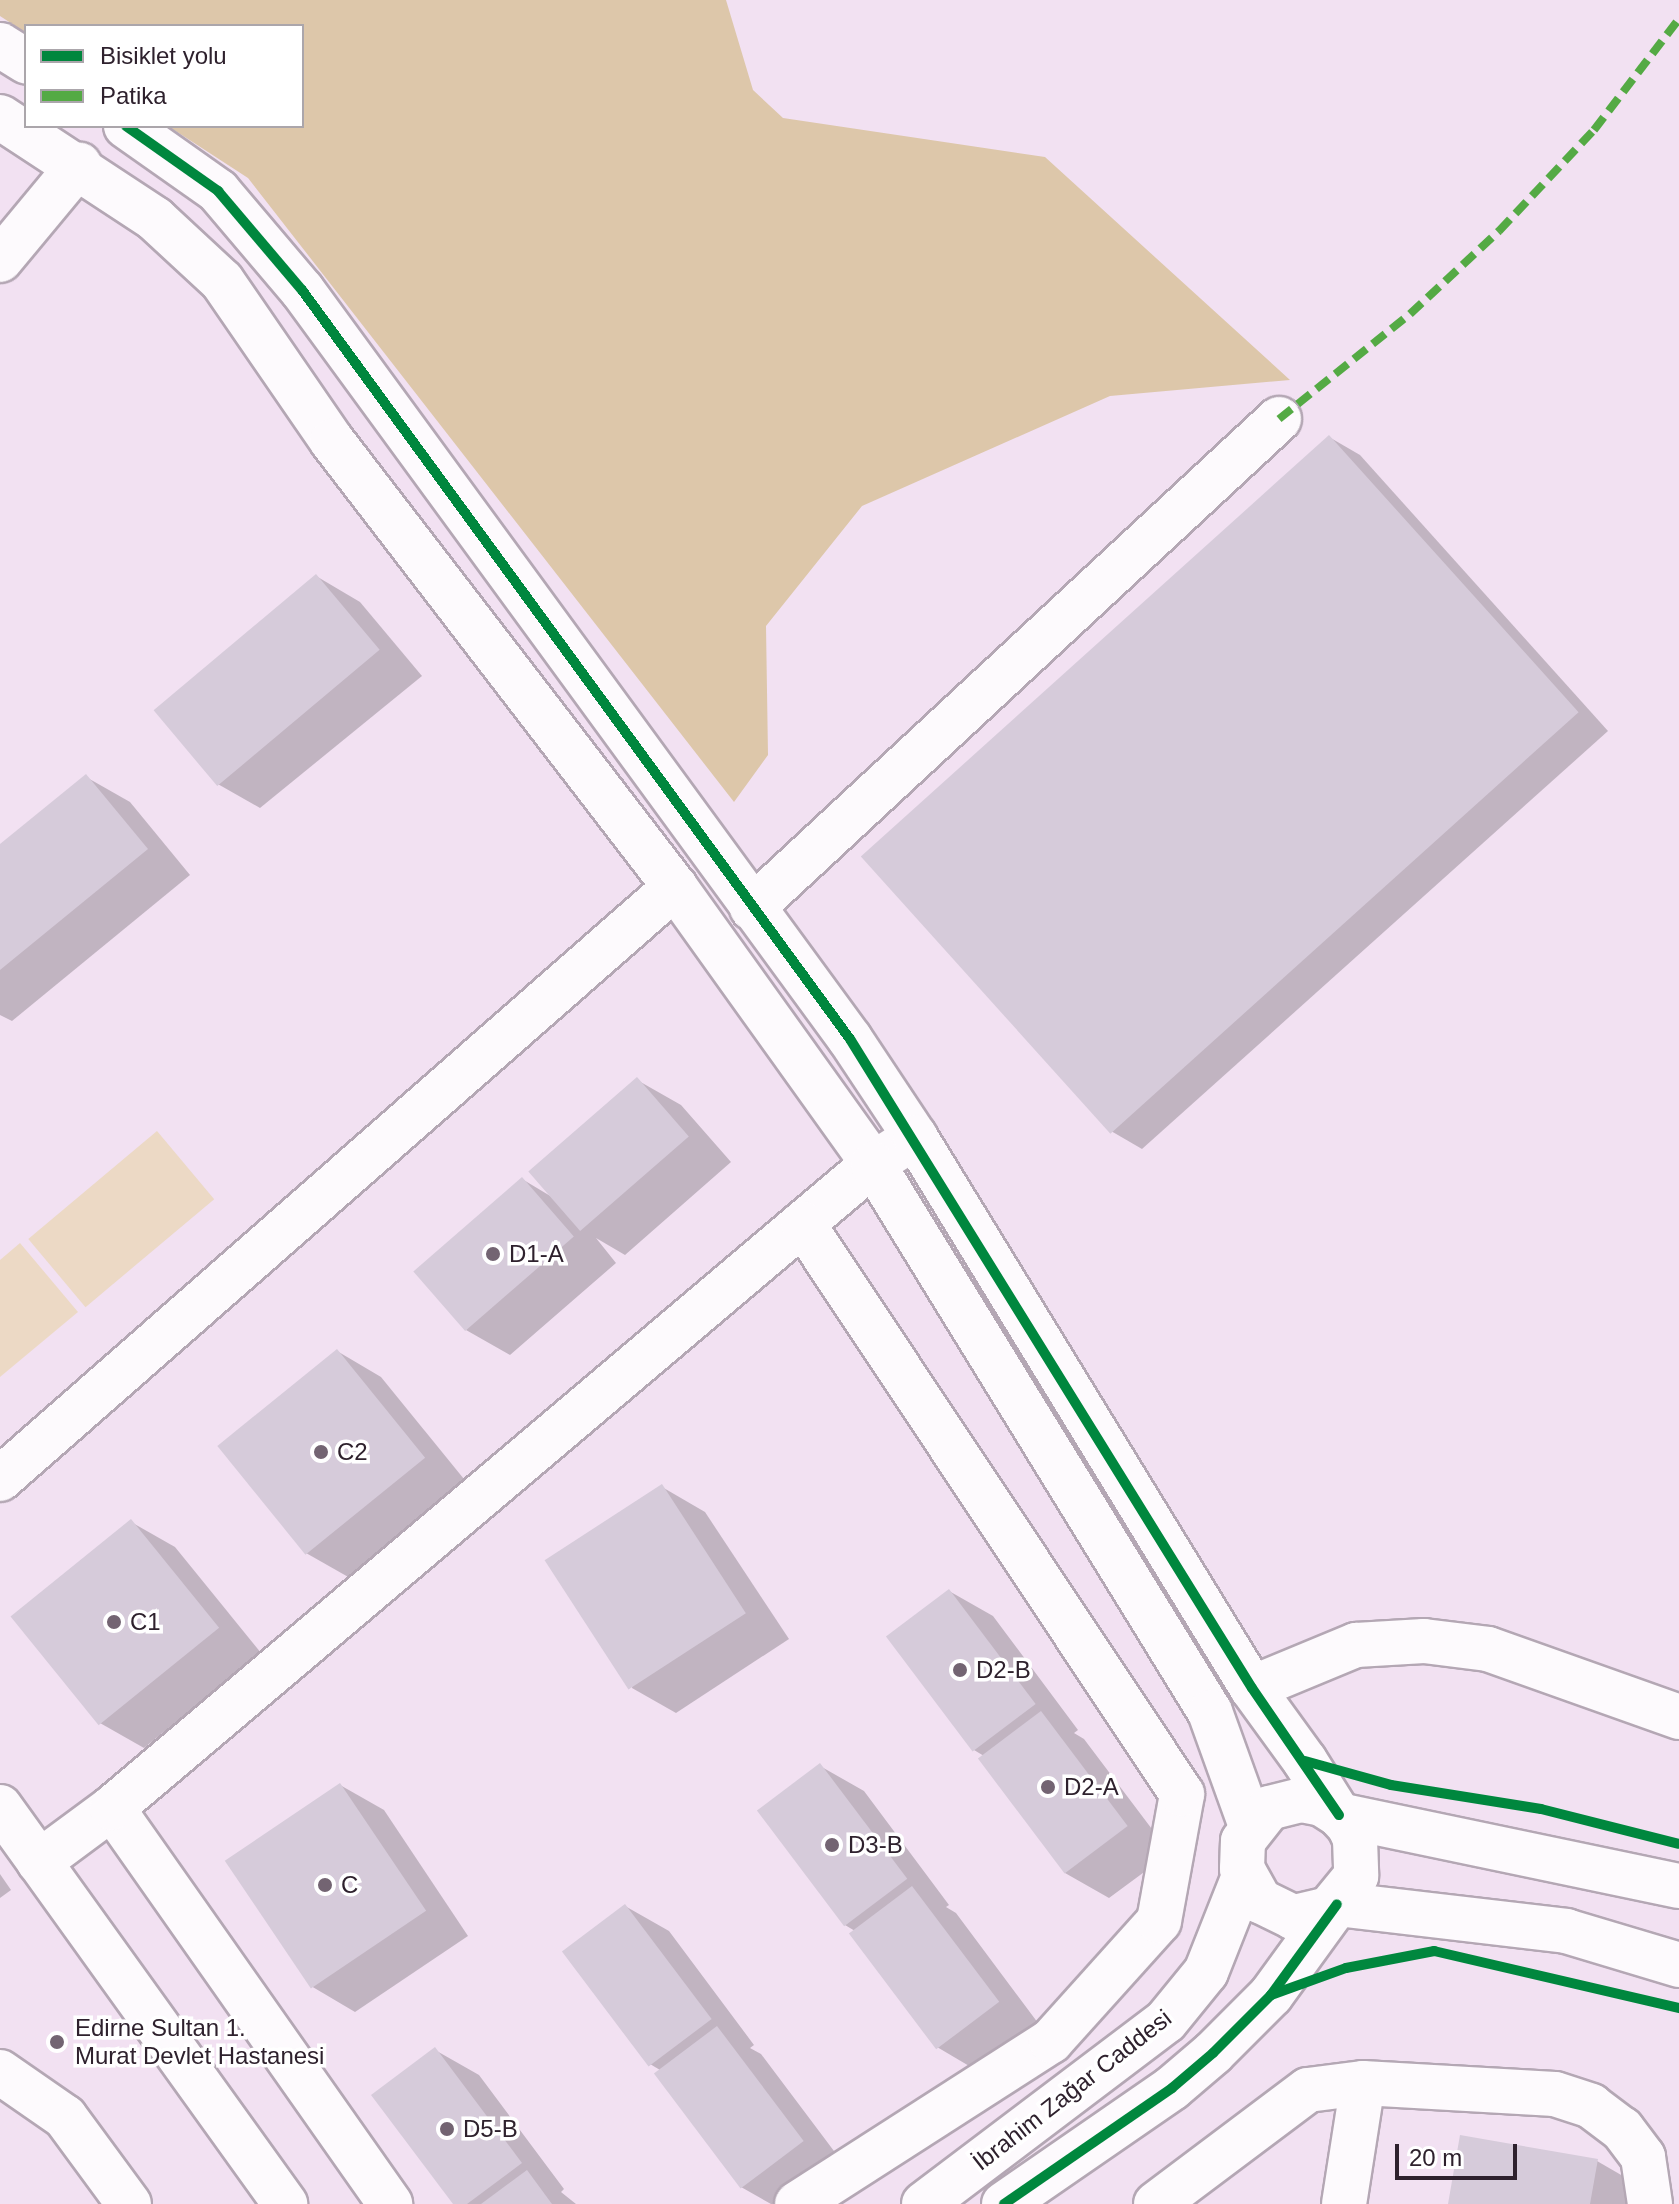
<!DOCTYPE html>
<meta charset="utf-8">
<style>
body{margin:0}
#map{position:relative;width:1679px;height:2204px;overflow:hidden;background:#f2e1f2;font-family:Arial,sans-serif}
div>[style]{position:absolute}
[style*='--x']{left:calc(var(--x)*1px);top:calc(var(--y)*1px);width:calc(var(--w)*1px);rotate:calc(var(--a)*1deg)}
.green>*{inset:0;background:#ecd9c5;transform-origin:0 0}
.forest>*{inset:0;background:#ddc7aa}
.shadow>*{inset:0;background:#0003}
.building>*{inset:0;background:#d6cbda;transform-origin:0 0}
.roads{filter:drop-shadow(2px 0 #b4a7b4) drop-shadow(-2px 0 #b4a7b4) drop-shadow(0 2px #b4a7b4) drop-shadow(0 -2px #b4a7b4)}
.minor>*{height:44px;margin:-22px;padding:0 22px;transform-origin:22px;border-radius:22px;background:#fdfafd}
.major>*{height:44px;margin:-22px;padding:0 22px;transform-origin:22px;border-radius:22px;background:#fdfafd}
.quiet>*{height:8px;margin-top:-4px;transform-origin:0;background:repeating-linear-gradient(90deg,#54aa44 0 16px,transparent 0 24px)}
.cycleway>*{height:10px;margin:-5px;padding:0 5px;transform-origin:5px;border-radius:5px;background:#00873e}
.dots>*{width:22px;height:22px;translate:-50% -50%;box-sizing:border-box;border:4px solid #fff;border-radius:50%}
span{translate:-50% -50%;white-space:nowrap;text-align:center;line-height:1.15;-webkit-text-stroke:7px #fff;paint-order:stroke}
.poi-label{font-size:24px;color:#2e212d}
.left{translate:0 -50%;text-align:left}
.street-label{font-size:24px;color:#2e212d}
.legend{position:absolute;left:24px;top:24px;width:280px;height:104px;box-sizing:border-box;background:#fff;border:2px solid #aba6ab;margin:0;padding:10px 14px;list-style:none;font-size:24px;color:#2e212d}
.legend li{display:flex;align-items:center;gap:16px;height:40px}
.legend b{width:40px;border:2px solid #aba6ab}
.scale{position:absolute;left:1395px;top:2144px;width:122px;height:36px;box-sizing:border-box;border:4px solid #2e212d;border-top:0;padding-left:10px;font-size:24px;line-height:28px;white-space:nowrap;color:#2e212d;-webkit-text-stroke:6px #fff;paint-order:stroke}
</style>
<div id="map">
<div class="green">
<div style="left:157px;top:1131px;width:89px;height:168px;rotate:50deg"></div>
<div style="clip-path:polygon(20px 1243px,78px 1312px,0 1377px,0 1260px)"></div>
</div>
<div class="forest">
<div style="clip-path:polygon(0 0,726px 0,753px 90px,783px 118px,1045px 157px,1290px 380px,1110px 396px,862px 506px,766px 626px,768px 755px,734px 802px,248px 178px,168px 126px,302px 126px,302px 26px,26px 26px,26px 33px,0 16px)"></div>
</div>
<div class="shadow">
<div style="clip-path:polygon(1329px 437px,1360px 455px,1608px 731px,1142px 1149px,1111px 1131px)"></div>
<div style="clip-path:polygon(316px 576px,360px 602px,422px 676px,260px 808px,216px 783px)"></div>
<div style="clip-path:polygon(86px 777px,130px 802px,190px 875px,12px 1021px,0 1015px,0 847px)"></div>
<div style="clip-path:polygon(637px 1080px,681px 1105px,731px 1162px,625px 1255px,596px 1238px,616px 1263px,510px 1355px,466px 1330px,522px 1179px,552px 1197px)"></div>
<div style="clip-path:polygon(337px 1351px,381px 1377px,468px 1484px,350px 1578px,306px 1553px)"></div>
<div style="clip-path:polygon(662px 1487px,705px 1512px,789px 1639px,676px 1713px,632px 1688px)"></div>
<div style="clip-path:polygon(131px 1522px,175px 1547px,261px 1653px,144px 1748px,100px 1723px)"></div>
<div style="clip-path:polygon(949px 1591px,993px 1616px,1078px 1730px,1074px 1733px,1084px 1739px,1170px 1853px,1109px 1898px,1065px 1873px,984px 1756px,974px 1750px)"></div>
<div style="clip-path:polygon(820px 1766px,864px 1791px,949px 1905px,946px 1907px,956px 1913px,1041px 2027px,981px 2073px,937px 2047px,855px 1931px,845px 1925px)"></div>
<div style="clip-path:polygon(340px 1785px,384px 1810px,468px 1936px,355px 2012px,311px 1986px)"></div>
<div style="clip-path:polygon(0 1874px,11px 1890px,0 1898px)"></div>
<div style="clip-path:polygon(625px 1906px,669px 1931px,754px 2045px,750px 2048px,761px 2054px,846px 2167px,796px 2204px,771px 2204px,741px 2187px,660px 2070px,650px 2064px)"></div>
<div style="clip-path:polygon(435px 2050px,479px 2075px,564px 2189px,561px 2192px,576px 2204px,456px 2204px)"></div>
<div style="clip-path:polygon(1597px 2161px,1654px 2194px,1653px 2204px,1450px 2204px)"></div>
</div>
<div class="building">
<div style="left:1329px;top:435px;width:373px;height:630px;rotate:48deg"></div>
<div style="left:316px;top:574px;width:99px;height:212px;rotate:50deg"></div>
<div style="clip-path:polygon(86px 774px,148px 849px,0 970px,0 844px)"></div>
<div style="left:637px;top:1077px;width:79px;height:144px;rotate:49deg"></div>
<div style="left:522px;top:1177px;width:79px;height:144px;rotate:49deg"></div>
<div style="left:337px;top:1349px;width:140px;height:154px;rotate:51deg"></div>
<div style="left:662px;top:1484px;width:154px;height:140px;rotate:57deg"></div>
<div style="left:131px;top:1519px;width:140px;height:155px;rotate:51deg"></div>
<div style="left:949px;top:1589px;width:144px;height:79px;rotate:53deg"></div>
<div style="left:1041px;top:1711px;width:144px;height:79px;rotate:53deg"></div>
<div style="left:820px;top:1763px;width:145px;height:79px;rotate:53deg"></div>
<div style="left:340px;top:1783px;width:154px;height:139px;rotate:56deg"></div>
<div style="left:912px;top:1886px;width:145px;height:79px;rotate:53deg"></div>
<div style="left:625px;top:1904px;width:144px;height:79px;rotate:53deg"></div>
<div style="left:717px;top:2026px;width:144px;height:79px;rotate:53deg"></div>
<div style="clip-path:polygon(435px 2047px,522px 2163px,467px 2204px,453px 2204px,371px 2095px)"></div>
<div style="clip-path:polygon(1460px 2135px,1598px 2159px,1590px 2204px,1448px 2204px)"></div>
<div style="clip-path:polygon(527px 2170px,552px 2204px,481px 2204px)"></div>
</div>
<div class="roads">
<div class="minor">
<div style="--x:0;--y:260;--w:124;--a:-50.3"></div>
<div style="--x:752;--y:908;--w:719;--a:-42.86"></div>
<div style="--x:0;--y:1479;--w:898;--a:-41.25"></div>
<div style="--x:1252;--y:1688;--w:113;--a:-22.5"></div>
<div style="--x:1356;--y:1645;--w:68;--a:-3.4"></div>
<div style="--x:1424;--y:1641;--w:64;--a:7.1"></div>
<div style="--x:1488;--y:1649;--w:203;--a:19.6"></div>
<div style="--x:0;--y:1807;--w:489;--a:54.3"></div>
<div style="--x:112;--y:1808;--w:484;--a:54.9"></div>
<div style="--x:39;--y:1862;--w:91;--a:-36.5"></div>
<div style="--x:112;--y:1808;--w:997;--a:-40.24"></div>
<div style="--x:873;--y:1164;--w:50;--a:-32.7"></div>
<div style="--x:0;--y:2072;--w:79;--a:34.7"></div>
<div style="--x:65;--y:2117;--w:108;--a:53.7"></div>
<div style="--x:797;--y:2204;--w:302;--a:-32.7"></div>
<div style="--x:1051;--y:2041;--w:161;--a:-48"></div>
<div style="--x:1159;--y:1921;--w:129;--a:-79.7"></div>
<div style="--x:1182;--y:1794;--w:685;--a:-123.62"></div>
<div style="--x:1156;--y:2204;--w:190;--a:-36.9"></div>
<div style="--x:1308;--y:2090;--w:55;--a:-7.3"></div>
<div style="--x:1344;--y:2204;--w:122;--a:-81.1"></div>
<div style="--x:1363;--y:2083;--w:192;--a:3.3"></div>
<div style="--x:1555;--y:2094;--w:38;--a:18"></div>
<div style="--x:1591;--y:2106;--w:39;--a:37"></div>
<div style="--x:1622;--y:2129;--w:35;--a:53"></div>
<div style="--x:1643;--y:2157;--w:48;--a:81.5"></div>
</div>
<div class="major">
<div style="--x:0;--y:45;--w:31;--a:32"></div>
<div style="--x:0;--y:117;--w:186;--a:33.3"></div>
<div style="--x:155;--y:219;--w:91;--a:42.8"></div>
<div style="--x:222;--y:281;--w:194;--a:55.5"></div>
<div style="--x:332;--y:441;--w:563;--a:52.44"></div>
<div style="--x:675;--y:887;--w:340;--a:54.4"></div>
<div style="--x:873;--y:1164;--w:643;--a:58.41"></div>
<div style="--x:1210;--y:1712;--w:121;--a:70.2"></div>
<div style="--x:126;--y:126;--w:113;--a:35.2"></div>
<div style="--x:218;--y:191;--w:130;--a:49.7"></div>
<div style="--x:302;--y:290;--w:928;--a:53.81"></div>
<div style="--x:850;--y:1039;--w:118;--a:56.4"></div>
<div style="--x:915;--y:1137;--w:646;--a:58.55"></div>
<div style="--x:1252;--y:1688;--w:90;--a:54"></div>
<div style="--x:1305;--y:1761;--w:64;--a:57.8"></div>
<div style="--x:1339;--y:1815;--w:15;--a:48"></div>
<div style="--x:1349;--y:1826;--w:14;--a:65"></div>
<div style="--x:1355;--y:1839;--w:37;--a:88"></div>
<div style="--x:1356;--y:1876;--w:43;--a:129.3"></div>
<div style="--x:1329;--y:1909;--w:37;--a:167"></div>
<div style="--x:1293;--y:1917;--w:37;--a:-154"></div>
<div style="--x:1260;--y:1901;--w:37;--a:-119"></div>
<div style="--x:1242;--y:1869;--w:28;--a:-88"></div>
<div style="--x:1243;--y:1841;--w:42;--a:-51.8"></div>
<div style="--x:1269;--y:1808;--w:33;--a:-14"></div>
<div style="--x:1301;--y:1800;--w:21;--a:11"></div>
<div style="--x:1322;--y:1804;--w:20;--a:33"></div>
<div style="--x:1339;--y:1815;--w:347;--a:11.8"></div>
<div style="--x:1337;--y:1904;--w:231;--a:6.7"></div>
<div style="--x:1566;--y:1931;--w:118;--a:16.7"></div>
<div style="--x:924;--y:2204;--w:303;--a:-37.1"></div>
<div style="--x:1166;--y:2021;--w:63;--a:-50.8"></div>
<div style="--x:1206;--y:1972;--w:103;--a:-68.4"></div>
<div style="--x:1004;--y:2204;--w:204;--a:-34.6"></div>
<div style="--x:1172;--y:2088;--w:54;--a:-40.5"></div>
<div style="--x:1213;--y:2053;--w:82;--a:-45"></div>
<div style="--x:1271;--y:1995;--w:112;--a:-54"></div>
</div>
</div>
<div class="quiet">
<div style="--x:1279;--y:419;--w:168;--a:-38.7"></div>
<div style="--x:1410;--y:314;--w:122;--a:-43"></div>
<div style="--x:1499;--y:231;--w:139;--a:-46.8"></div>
<div style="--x:1594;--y:130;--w:140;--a:-52.6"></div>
</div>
<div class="cycleway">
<div style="--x:126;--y:126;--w:113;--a:35.2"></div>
<div style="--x:218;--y:191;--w:130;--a:49.7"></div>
<div style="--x:302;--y:290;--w:928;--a:53.81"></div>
<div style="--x:850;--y:1039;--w:763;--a:58.23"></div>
<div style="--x:1252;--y:1688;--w:154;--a:55.6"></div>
<div style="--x:1305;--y:1761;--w:89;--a:15.6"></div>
<div style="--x:1391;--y:1785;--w:152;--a:9.1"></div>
<div style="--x:1541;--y:1809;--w:142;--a:14.2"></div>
<div style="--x:1271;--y:1995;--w:80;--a:-19.8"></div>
<div style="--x:1346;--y:1968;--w:90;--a:-10.9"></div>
<div style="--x:1434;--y:1951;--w:252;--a:13.1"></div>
<div style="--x:1004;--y:2204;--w:204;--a:-34.6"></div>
<div style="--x:1172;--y:2088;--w:54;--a:-40.5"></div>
<div style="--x:1213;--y:2053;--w:82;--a:-45"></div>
<div style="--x:1271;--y:1995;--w:112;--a:-54"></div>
</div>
<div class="dots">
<div style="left:493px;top:1254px;background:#736472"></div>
<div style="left:321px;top:1452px;background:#736472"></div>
<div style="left:114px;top:1622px;background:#736472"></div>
<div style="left:960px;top:1670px;background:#736472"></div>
<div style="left:1048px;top:1787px;background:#736472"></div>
<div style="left:832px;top:1845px;background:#736472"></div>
<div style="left:325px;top:1885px;background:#736472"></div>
<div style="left:57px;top:2042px;background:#736472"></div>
<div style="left:447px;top:2129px;background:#736472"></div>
</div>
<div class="poi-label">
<span class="left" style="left:509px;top:1254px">D1-A</span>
<span class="left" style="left:337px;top:1452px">C2</span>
<span class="left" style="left:130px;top:1622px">C1</span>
<span class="left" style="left:976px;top:1670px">D2-B</span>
<span class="left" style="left:1064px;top:1787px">D2-A</span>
<span class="left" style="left:848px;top:1845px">D3-B</span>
<span class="left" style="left:341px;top:1885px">C</span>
<span class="left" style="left:75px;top:2042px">Edirne Sultan 1.<br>Murat Devlet Hastanesi</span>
<span class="left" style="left:463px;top:2129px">D5-B</span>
</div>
<div class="street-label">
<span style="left:1072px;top:2090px;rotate:-38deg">İbrahim Zağar Caddesi</span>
</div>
<ul class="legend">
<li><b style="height:10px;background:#00873e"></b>Bisiklet yolu</li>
<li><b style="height:10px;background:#54aa44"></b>Patika</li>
</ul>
<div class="scale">20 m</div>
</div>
